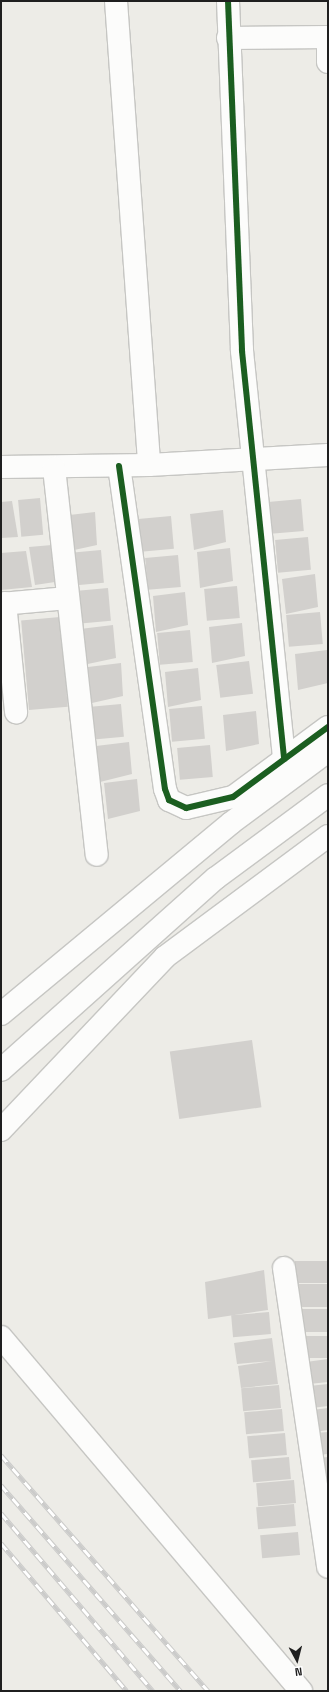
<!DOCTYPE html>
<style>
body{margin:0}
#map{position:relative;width:329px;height:1692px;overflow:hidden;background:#edece7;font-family:"Space Grotesk",sans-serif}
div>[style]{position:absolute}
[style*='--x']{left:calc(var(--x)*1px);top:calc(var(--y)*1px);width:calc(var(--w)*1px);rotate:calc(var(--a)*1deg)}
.building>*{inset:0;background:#d2d0cd;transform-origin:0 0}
.roads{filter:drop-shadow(1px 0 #c6c6c3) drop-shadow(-1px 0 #c6c6c3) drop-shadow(0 1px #c6c6c3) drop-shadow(0 -1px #c6c6c3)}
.minor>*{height:22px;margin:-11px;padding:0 11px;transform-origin:11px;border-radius:11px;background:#fcfcfb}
.rail>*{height:4.5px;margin-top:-2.25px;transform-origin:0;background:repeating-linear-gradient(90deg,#fff 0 9px,#cbcbca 0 18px);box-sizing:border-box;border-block:1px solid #cbcbca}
.cycleway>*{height:6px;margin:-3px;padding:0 3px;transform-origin:3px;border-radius:3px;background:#1b5e20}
span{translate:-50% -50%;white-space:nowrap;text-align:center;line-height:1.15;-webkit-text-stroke:3px #fff;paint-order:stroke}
.frame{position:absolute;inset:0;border:2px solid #1f1f1f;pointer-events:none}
.north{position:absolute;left:277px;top:1640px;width:40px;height:40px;-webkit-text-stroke:3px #fff;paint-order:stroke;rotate:173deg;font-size:11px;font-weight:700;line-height:16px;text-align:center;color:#1f1f1f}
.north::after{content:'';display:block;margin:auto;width:14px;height:18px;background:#1f1f1f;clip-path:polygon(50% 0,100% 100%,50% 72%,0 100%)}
</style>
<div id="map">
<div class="building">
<div style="left:40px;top:498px;width:37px;height:22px;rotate:85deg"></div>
<div style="left:301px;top:499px;width:32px;height:33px;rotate:85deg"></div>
<div style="clip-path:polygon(12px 501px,18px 537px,1px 538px,1px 502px)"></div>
<div style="clip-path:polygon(223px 510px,226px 542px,194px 550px,190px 514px)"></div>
<div style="clip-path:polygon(95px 512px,97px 545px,65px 552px,61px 516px)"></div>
<div style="left:171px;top:516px;width:33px;height:33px;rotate:85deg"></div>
<div style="left:308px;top:537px;width:33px;height:33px;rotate:85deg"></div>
<div style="clip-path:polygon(52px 545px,55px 582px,35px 585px,29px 547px)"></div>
<div style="clip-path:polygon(230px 548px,233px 581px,200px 588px,197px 552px)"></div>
<div style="left:101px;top:550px;width:33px;height:33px;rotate:85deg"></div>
<div style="clip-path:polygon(26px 551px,32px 587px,1px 590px,1px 553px)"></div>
<div style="left:178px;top:555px;width:32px;height:33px;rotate:85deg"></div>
<div style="clip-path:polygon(315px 574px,318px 607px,286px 614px,282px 579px)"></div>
<div style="left:237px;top:586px;width:32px;height:33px;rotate:85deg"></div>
<div style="left:108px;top:588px;width:33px;height:33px;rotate:85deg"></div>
<div style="clip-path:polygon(185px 592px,188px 625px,156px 632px,153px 596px)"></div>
<div style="left:320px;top:612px;width:32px;height:34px;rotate:85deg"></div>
<div style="left:60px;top:617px;width:90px;height:39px;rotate:85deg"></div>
<div style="clip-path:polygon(242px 623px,245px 656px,212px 663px,209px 627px)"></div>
<div style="clip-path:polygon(113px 625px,116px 658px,83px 665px,80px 629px)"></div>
<div style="left:190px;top:630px;width:32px;height:33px;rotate:85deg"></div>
<div style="clip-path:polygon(327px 650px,328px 683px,298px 690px,295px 654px)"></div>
<div style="left:249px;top:661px;width:33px;height:33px;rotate:83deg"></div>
<div style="clip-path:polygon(121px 663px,123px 696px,92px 703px,88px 667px)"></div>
<div style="clip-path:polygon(198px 668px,201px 700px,168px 707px,165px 672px)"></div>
<div style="left:121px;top:704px;width:33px;height:33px;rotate:85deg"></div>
<div style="left:202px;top:706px;width:33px;height:33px;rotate:85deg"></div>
<div style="clip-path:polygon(256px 711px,259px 744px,226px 751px,223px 715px)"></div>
<div style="clip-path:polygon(129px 742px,132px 774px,100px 782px,96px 746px)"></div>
<div style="left:210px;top:745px;width:32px;height:33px;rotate:85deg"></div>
<div style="clip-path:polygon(137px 779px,140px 811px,108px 819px,104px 783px)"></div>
<div style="left:252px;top:1040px;width:68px;height:83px;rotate:82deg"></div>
<div style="left:328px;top:1261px;width:22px;height:33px;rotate:90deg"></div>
<div style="clip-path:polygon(264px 1270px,268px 1310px,208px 1319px,205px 1282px)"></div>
<div style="left:328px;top:1284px;width:23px;height:32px;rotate:90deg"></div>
<div style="left:328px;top:1309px;width:23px;height:29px;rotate:90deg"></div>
<div style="left:269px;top:1312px;width:22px;height:38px;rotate:85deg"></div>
<div style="left:328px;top:1336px;width:22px;height:26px;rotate:90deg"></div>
<div style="clip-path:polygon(272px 1338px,278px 1384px,241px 1388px,238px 1366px,272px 1361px,237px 1364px,234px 1343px)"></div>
<div style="clip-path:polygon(328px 1359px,328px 1382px,309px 1384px,306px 1362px)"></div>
<div style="clip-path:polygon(328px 1384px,328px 1406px,312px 1408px,309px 1386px)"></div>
<div style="left:279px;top:1385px;width:23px;height:38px;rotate:85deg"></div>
<div style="clip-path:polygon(328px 1408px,328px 1430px,315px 1432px,312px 1410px)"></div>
<div style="left:282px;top:1409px;width:22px;height:38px;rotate:85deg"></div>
<div style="clip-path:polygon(328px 1432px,328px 1454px,318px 1455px,315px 1433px)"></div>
<div style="left:285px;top:1433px;width:22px;height:38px;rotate:85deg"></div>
<div style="left:289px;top:1457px;width:22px;height:38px;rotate:85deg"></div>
<div style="clip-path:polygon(328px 1457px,328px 1479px,322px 1479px,319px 1458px)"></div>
<div style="left:294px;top:1480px;width:23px;height:38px;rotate:85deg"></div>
<div style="left:294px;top:1504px;width:22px;height:38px;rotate:85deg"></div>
<div style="left:298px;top:1532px;width:23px;height:38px;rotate:85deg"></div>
</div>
<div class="roads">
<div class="minor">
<div style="--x:116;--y:1;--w:465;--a:85.9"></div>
<div style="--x:228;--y:1;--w:350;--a:87.7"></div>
<div style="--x:242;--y:351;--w:410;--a:84.1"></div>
<div style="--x:228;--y:38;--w:100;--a:-0.6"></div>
<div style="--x:328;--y:48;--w:14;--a:90"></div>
<div style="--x:119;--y:466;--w:326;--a:81.9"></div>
<div style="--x:165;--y:789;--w:12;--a:70"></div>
<div style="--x:169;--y:800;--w:19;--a:25"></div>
<div style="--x:186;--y:808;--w:48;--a:-13.2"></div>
<div style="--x:233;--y:797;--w:118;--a:-36.4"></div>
<div style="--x:1;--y:467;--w:148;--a:-0.8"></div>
<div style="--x:149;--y:465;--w:179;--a:-3.2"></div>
<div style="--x:54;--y:468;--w:389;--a:83.7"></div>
<div style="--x:5;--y:603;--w:110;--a:84.2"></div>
<div style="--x:1;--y:604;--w:67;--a:-5.1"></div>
<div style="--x:1;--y:1014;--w:299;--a:-39.7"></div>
<div style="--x:231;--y:823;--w:121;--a:-36.6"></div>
<div style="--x:1;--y:1070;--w:288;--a:-41.8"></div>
<div style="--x:216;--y:878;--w:139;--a:-36.5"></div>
<div style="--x:1;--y:1130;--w:238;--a:-46.5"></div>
<div style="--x:165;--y:957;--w:203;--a:-36.6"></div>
<div style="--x:284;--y:1268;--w:302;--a:81.6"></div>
<div style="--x:1;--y:1337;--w:464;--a:49.7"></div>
</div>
</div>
<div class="rail">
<div style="--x:1;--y:1455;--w:314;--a:48.7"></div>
<div style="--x:1;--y:1485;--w:274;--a:48.9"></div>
<div style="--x:1;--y:1513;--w:234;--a:49.5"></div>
<div style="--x:1;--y:1543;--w:194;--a:49.6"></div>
</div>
<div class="cycleway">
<div style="--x:228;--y:1;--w:350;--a:87.7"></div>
<div style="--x:242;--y:351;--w:410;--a:84.1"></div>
<div style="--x:119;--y:466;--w:326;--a:81.9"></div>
<div style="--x:165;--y:789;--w:12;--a:70"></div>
<div style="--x:169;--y:800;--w:19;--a:25"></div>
<div style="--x:186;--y:808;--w:48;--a:-13.2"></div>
<div style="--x:233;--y:797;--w:118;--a:-36.4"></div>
</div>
<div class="frame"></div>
<div class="north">N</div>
</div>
